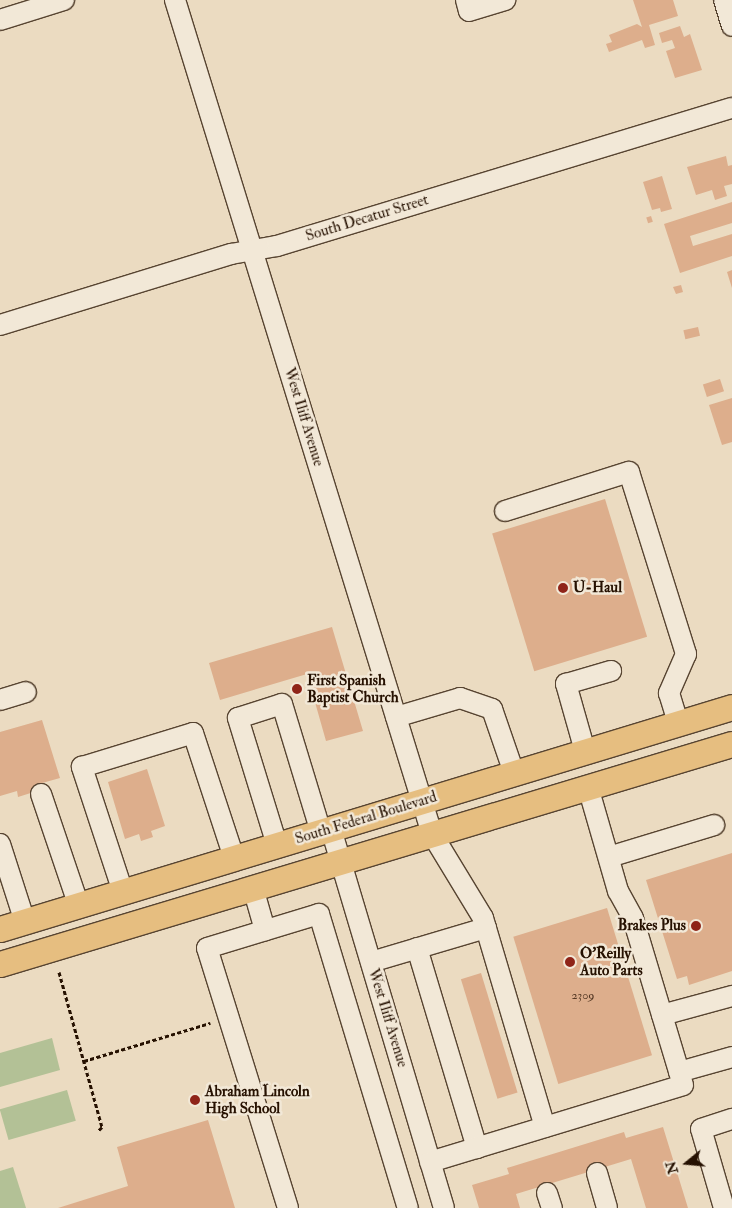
<!DOCTYPE html>
<style>
body{margin:0}
#map{position:relative;width:732px;height:1208px;overflow:hidden;background:#ebdbc1;font-family:"IM FELL Double Pica",serif}
div>[style]{position:absolute}
[style*='--x']{left:calc(var(--x)*1px);top:calc(var(--y)*1px);width:calc(var(--w)*1px);rotate:calc(var(--a)*1deg)}
.green>*{inset:0;background:#b3c196;transform-origin:0 0}
.building>*{inset:0;background:#ddae8c;transform-origin:0 0}
.path>*{height:3px;margin-top:-1.5px;transform-origin:0;background:repeating-linear-gradient(90deg,#261101 0 4px,transparent 0 6.5px)}
.roads{filter:drop-shadow(1px 0 #574431) drop-shadow(-1px 0 #574431) drop-shadow(0 1px #574431) drop-shadow(0 -1px #574431)}
.minor>*{height:20px;margin:-10px;padding:0 10px;transform-origin:10px;border-radius:10px;background:#f2e8d7}
.major>*{height:25px;margin:-12.5px;padding:0 12.5px;transform-origin:12.5px;border-radius:12.5px;background:#e6be80}
.dots>*{width:14px;height:14px;translate:-50% -50%;box-sizing:border-box;border:2px solid #f2e8d7;border-radius:50%}
span{translate:-50% -50%;white-space:nowrap;text-align:center;line-height:1.15;-webkit-text-stroke:5px #f2e8d7;paint-order:stroke}
.number-label{font-size:12px;color:#543824}
.number-label span{-webkit-text-stroke-width:0}
.street-label{font-size:15px;color:#261101}
.poi-label{font-size:15px;color:#261101;font-weight:700}
.left{translate:0 -50%;text-align:left}
.right{translate:-100% -50%;text-align:right}
.north{position:absolute;left:662px;top:1138px;width:50px;height:50px;-webkit-text-stroke:4px #f2e8d7;paint-order:stroke;rotate:253deg;font-size:14px;font-weight:700;line-height:20px;text-align:center;color:#261101}
.north::after{content:'';display:block;margin:auto;width:18px;height:22px;background:#261101;clip-path:polygon(50% 0,100% 100%,50% 72%,0 100%)}
</style>
<div id="map">
<div class="green">
<div style="clip-path:polygon(52px 1038px,60px 1070px,0 1087px,0 1053px)"></div>
<div style="left:67px;top:1090px;width:32px;height:70px;rotate:74deg"></div>
<div style="clip-path:polygon(13px 1167px,26px 1208px,0 1208px,0 1171px)"></div>
</div>
<div class="building">
<div style="clip-path:polygon(633px 0,673px 0,678px 16px,649px 25px,655px 45px,645px 48px,642px 40px,609px 52px,606px 44px,612px 42px,609px 35px,637px 24px,642px 27px)"></div>
<div style="clip-path:polygon(680px 26px,684px 37px,690px 34px,702px 70px,675px 78px,666px 51px,675px 48px,672px 40px,662px 43px,659px 33px)"></div>
<div style="clip-path:polygon(726px 156px,728px 166px,732px 165px,732px 184px,724px 186px,727px 196px,715px 200px,712px 190px,696px 195px,687px 167px)"></div>
<div style="clip-path:polygon(662px 176px,672px 209px,661px 212px,660px 208px,652px 210px,643px 182px)"></div>
<div style="clip-path:polygon(732px 202px,732px 223px,690px 236px,693px 246px,732px 234px,732px 256px,680px 273px,664px 224px)"></div>
<div style="left:651px;top:216px;width:6px;height:5px;rotate:72deg"></div>
<div style="clip-path:polygon(732px 270px,732px 288px,727px 272px)"></div>
<div style="clip-path:polygon(681px 285px,683px 292px,676px 294px,673px 287px)"></div>
<div style="left:698px;top:327px;width:9px;height:15px;rotate:77deg"></div>
<div style="left:720px;top:379px;width:13px;height:18px;rotate:72deg"></div>
<div style="clip-path:polygon(732px 398px,732px 442px,722px 445px,709px 405px)"></div>
<div style="left:605px;top:499px;width:144px;height:118px;rotate:73deg"></div>
<div style="clip-path:polygon(332px 627px,363px 731px,326px 741px,307px 674px,220px 700px,209px 663px)"></div>
<div style="clip-path:polygon(42px 720px,60px 778px,35px 785px,37px 791px,18px 797px,17px 791px,0 796px,0 732px)"></div>
<div style="clip-path:polygon(147px 769px,165px 826px,151px 831px,153px 837px,141px 841px,139px 834px,125px 839px,108px 782px)"></div>
<div style="clip-path:polygon(732px 853px,732px 971px,689px 985px,687px 976px,677px 979px,646px 880px)"></div>
<div style="left:607px;top:908px;width:154px;height:98px;rotate:73deg"></div>
<div style="left:481px;top:973px;width:125px;height:21px;rotate:73deg"></div>
<div style="clip-path:polygon(208px 1120px,235px 1208px,58px 1208px,128px 1186px,117px 1147px)"></div>
<div style="clip-path:polygon(663px 1127px,688px 1208px,646px 1208px,631px 1159px,516px 1194px,520px 1208px,479px 1208px,472px 1185px,509px 1174px,507px 1168px,624px 1132px,626px 1138px)"></div>
</div>
<div class="path">
<div style="--x:59;--y:972;--w:161;--a:74.5"></div>
<div style="--x:102;--y:1127;--w:6;--a:135"></div>
<div style="--x:84;--y:1061;--w:132;--a:-16.8"></div>
</div>
<div class="roads">
<div class="minor">
<div style="--x:175;--y:0;--w:873;--a:72.87"></div>
<div style="--x:432;--y:834;--w:98;--a:58.7"></div>
<div style="--x:483;--y:918;--w:218;--a:73.5"></div>
<div style="--x:466;--y:0;--w:11;--a:75"></div>
<div style="--x:469;--y:11;--w:38;--a:-17"></div>
<div style="--x:724;--y:0;--w:27;--a:73"></div>
<div style="--x:0;--y:20;--w:67;--a:-17.4"></div>
<div style="--x:0;--y:325;--w:242;--a:-17.1"></div>
<div style="--x:231;--y:254;--w:47;--a:-9.9"></div>
<div style="--x:277;--y:246;--w:475;--a:-16.9"></div>
<div style="--x:505;--y:511;--w:130;--a:-17.5"></div>
<div style="--x:629;--y:472;--w:191;--a:72.6"></div>
<div style="--x:686;--y:654;--w:43;--a:113.6"></div>
<div style="--x:669;--y:693;--w:31;--a:73"></div>
<div style="--x:0;--y:700;--w:27;--a:-17"></div>
<div style="--x:396;--y:717;--w:67;--a:-16.5"></div>
<div style="--x:460;--y:698;--w:34;--a:19"></div>
<div style="--x:492;--y:709;--w:68;--a:71"></div>
<div style="--x:585;--y:751;--w:70;--a:-105.8"></div>
<div style="--x:566;--y:684;--w:47;--a:-16.1"></div>
<div style="--x:41;--y:794;--w:118;--a:71.3"></div>
<div style="--x:331;--y:829;--w:395;--a:73.4"></div>
<div style="--x:0;--y:844;--w:82;--a:72.2"></div>
<div style="--x:277;--y:845;--w:133;--a:-107.1"></div>
<div style="--x:238;--y:718;--w:46;--a:-17.7"></div>
<div style="--x:282;--y:704;--w:134;--a:73.1"></div>
<div style="--x:609;--y:857;--w:110;--a:-16.9"></div>
<div style="--x:253;--y:888;--w:44;--a:74.1"></div>
<div style="--x:123;--y:892;--w:132;--a:-108.2"></div>
<div style="--x:82;--y:767;--w:116;--a:-17"></div>
<div style="--x:193;--y:733;--w:132;--a:71.8"></div>
<div style="--x:417;--y:948;--w:209;--a:73.3"></div>
<div style="--x:371;--y:962;--w:120;--a:-16.5"></div>
<div style="--x:662;--y:1015;--w:73;--a:-15.2"></div>
<div style="--x:679;--y:1072;--w:55;--a:-15.8"></div>
<div style="--x:430;--y:1162;--w:264;--a:-16.9"></div>
<div style="--x:683;--y:1085;--w:174;--a:-106.7"></div>
<div style="--x:633;--y:918;--w:31;--a:-119"></div>
<div style="--x:618;--y:891;--w:108;--a:-106.1"></div>
<div style="--x:597;--y:1173;--w:36;--a:74"></div>
<div style="--x:547;--y:1193;--w:16;--a:72"></div>
<div style="--x:288;--y:1208;--w:272;--a:-107.3"></div>
<div style="--x:207;--y:948;--w:117;--a:-16.9"></div>
<div style="--x:319;--y:914;--w:307;--a:73.2"></div>
<div style="--x:724;--y:1208;--w:82;--a:-106.2"></div>
<div style="--x:701;--y:1129;--w:33;--a:-18"></div>
</div>
<div class="major">
<div style="--x:0;--y:929;--w:765;--a:-16.87"></div>
<div style="--x:0;--y:964;--w:764;--a:-16.73"></div>
</div>
</div>
<div class="dots">
<div style="left:563px;top:588px;background:#8f2418"></div>
<div style="left:297px;top:689px;background:#8f2418"></div>
<div style="left:696px;top:926px;background:#8f2418"></div>
<div style="left:570px;top:962px;background:#8f2418"></div>
<div style="left:195px;top:1100px;background:#8f2418"></div>
</div>
<div class="number-label">
<span style="left:583px;top:996px">2309</span>
</div>
<div class="street-label">
<span style="left:367px;top:218px;rotate:-17deg">South Decatur Street</span>
<span style="left:304px;top:417px;rotate:73deg">West Iliff Avenue</span>
<span style="left:366px;top:818px;rotate:-17deg">South Federal Boulevard</span>
<span style="left:388px;top:1018px;rotate:73deg">West Iliff Avenue</span>
</div>
<div class="poi-label">
<span class="left" style="left:573px;top:588px">U-Haul</span>
<span class="left" style="left:307px;top:689px">First Spanish<br>Baptist Church</span>
<span class="right" style="left:686px;top:926px">Brakes Plus</span>
<span class="left" style="left:580px;top:962px">O'Reilly<br>Auto Parts</span>
<span class="left" style="left:205px;top:1100px">Abraham Lincoln<br>High School</span>
</div>
<div class="north">N</div>
</div>
